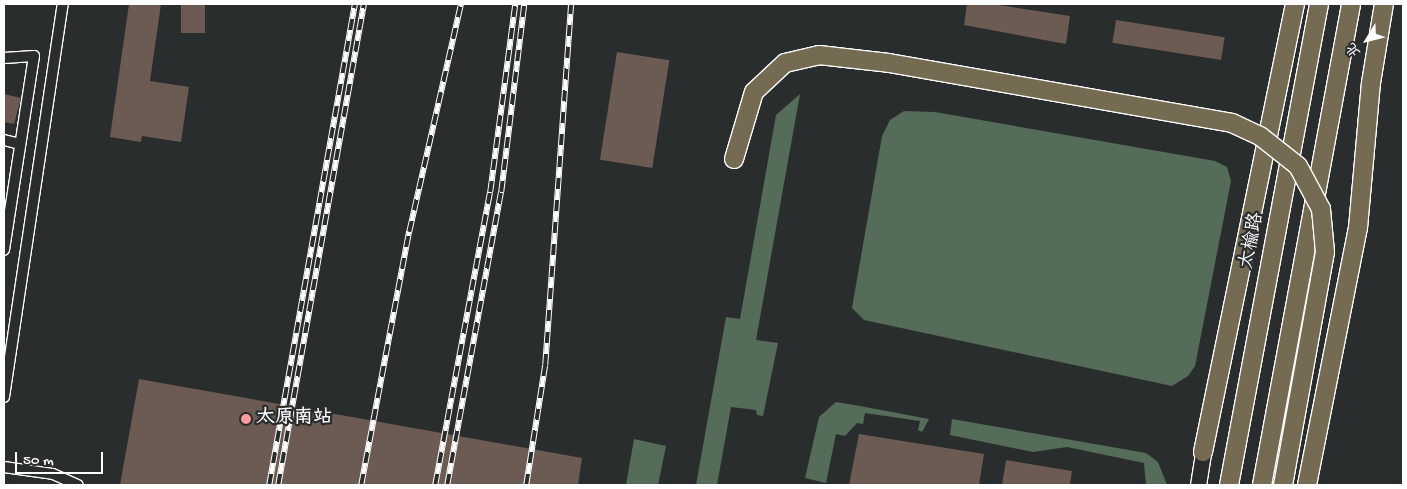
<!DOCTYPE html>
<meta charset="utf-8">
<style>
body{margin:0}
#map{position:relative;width:1407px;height:489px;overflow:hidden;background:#2a2d2e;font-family:"Gochi Hand","LXGW WenKai TC",sans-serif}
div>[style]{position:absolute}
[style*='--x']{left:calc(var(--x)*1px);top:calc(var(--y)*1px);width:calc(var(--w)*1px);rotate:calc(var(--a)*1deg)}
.green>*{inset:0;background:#556c58}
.building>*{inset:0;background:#6b5b52;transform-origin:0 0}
.roads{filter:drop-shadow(1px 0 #fff) drop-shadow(-1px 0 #fff) drop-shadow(0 1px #fff) drop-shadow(0 -1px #fff)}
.minor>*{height:10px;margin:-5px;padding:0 5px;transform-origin:5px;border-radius:5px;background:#2a2d2e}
.secondary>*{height:15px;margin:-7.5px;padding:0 7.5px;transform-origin:7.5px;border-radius:7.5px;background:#2a2d2e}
.trunk>*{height:18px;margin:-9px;padding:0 9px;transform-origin:9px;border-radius:9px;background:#746b52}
.rail>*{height:5.5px;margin-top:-2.75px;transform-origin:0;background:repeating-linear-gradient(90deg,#2a2d2e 0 11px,#fff 0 22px);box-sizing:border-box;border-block:1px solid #fff}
.bridges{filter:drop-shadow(1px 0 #fff) drop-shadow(-1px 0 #fff) drop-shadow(0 1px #fff) drop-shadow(0 -1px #fff)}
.trunk-bridge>*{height:18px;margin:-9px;padding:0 9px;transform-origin:9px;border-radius:9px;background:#746b52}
.dots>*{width:14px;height:14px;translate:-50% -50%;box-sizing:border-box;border:2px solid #2a2d2e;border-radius:50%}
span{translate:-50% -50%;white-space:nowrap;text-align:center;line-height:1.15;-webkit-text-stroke:4.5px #2a2d2e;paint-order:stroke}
.street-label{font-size:19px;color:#fff}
.poi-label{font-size:19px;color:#fff;font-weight:700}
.left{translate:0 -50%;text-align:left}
.frame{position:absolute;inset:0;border:5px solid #fff;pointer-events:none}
.north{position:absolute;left:1342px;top:15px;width:50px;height:50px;-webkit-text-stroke:4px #2a2d2e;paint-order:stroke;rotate:234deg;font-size:14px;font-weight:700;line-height:20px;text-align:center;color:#fff}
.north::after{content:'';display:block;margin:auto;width:18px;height:22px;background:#fff;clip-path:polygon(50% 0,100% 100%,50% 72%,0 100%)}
.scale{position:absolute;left:15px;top:452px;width:88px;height:22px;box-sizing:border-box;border:2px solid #fff;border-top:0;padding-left:6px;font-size:15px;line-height:18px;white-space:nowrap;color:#fff;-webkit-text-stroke:4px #2a2d2e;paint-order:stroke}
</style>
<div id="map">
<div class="green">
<div style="clip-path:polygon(800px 94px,756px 340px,778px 343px,763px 416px,757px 415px,756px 410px,731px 407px,717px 485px,696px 485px,726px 317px,740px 319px,776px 115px)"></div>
<div style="clip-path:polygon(904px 111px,935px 112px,1215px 161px,1227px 167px,1231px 181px,1195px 366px,1188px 376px,1172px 386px,864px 320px,852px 308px,882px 136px,890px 120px)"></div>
<div style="clip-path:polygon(836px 402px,860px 406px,929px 419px,922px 432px,918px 430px,920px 421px,865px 413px,863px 424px,857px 423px,845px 436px,836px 434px,826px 483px,805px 478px,819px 417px)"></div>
<div style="clip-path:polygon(952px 419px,1146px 453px,1158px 462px,1167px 485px,1146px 485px,1144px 463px,1067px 447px,1033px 452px,950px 435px)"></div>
<div style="clip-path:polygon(634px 439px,666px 446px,658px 485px,626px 485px)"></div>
</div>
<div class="building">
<div style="clip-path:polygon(129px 4px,161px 4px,150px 81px,189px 87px,181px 142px,142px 136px,141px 142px,110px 137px)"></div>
<div style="left:181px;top:4px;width:24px;height:29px"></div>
<div style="clip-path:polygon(967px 4px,992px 4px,1070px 16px,1066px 44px,964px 25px)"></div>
<div style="left:1116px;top:20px;width:110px;height:23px;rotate:9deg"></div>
<div style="left:617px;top:52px;width:53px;height:109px;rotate:9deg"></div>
<div style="clip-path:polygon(4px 94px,21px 98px,14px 124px,4px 122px)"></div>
<div style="clip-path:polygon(139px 379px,582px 458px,578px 485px,120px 485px)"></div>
<div style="clip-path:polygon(859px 434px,984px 454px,979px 485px,849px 485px)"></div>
<div style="clip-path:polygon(1006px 460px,1072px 471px,1070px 485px,1002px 485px)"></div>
</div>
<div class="roads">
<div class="minor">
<div style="--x:4;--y:58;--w:30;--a:-4"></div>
<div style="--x:34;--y:56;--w:196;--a:98.8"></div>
<div style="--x:4;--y:140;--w:16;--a:14"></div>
<div style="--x:4;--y:397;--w:397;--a:-81.5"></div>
<div style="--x:4;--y:467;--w:49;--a:8.1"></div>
<div style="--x:53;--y:474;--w:27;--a:24"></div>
</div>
<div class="secondary">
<div style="--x:1198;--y:485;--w:33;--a:-81"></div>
</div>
<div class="trunk">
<div style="--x:1203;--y:452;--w:457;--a:-78.4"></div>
<div style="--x:1229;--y:485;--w:489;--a:-79.4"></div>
<div style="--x:1262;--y:485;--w:489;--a:-79.5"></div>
<div style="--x:1307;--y:485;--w:262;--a:-78.8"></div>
<div style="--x:1358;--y:228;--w:146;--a:-84.9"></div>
<div style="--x:1371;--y:83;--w:80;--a:-80.7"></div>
</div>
</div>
<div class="rail">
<div style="--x:269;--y:485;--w:489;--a:-79.9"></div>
<div style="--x:278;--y:485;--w:489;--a:-79.9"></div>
<div style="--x:361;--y:485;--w:258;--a:-79.3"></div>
<div style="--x:409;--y:232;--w:234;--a:-77.2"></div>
<div style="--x:435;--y:485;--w:298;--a:-79.4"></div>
<div style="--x:490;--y:192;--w:190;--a:-82.4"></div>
<div style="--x:447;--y:485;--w:298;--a:-79.6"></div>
<div style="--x:501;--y:192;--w:189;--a:-83"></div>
<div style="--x:526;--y:485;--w:121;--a:-81"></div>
<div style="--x:545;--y:365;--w:362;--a:-85.9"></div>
</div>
<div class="bridges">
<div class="trunk-bridge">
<div style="--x:734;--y:159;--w:70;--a:-73.4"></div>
<div style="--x:754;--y:92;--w:42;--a:-43.1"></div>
<div style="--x:785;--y:63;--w:35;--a:-13"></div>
<div style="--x:819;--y:55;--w:70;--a:6.5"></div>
<div style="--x:889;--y:63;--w:348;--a:9.9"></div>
<div style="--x:1232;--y:123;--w:31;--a:25"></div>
<div style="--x:1260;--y:136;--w:48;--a:38.3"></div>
<div style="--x:1298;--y:166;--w:49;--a:61.9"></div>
<div style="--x:1321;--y:209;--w:43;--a:84.7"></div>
<div style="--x:1325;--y:252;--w:237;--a:100.2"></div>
</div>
</div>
<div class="dots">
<div style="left:246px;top:419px;background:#ff9aa2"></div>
</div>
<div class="street-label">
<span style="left:1253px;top:241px;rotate:-79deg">太榆路</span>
</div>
<div class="poi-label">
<span class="left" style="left:256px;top:419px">太原南站</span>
</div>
<div class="frame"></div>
<div class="north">北</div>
<div class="scale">50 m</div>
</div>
